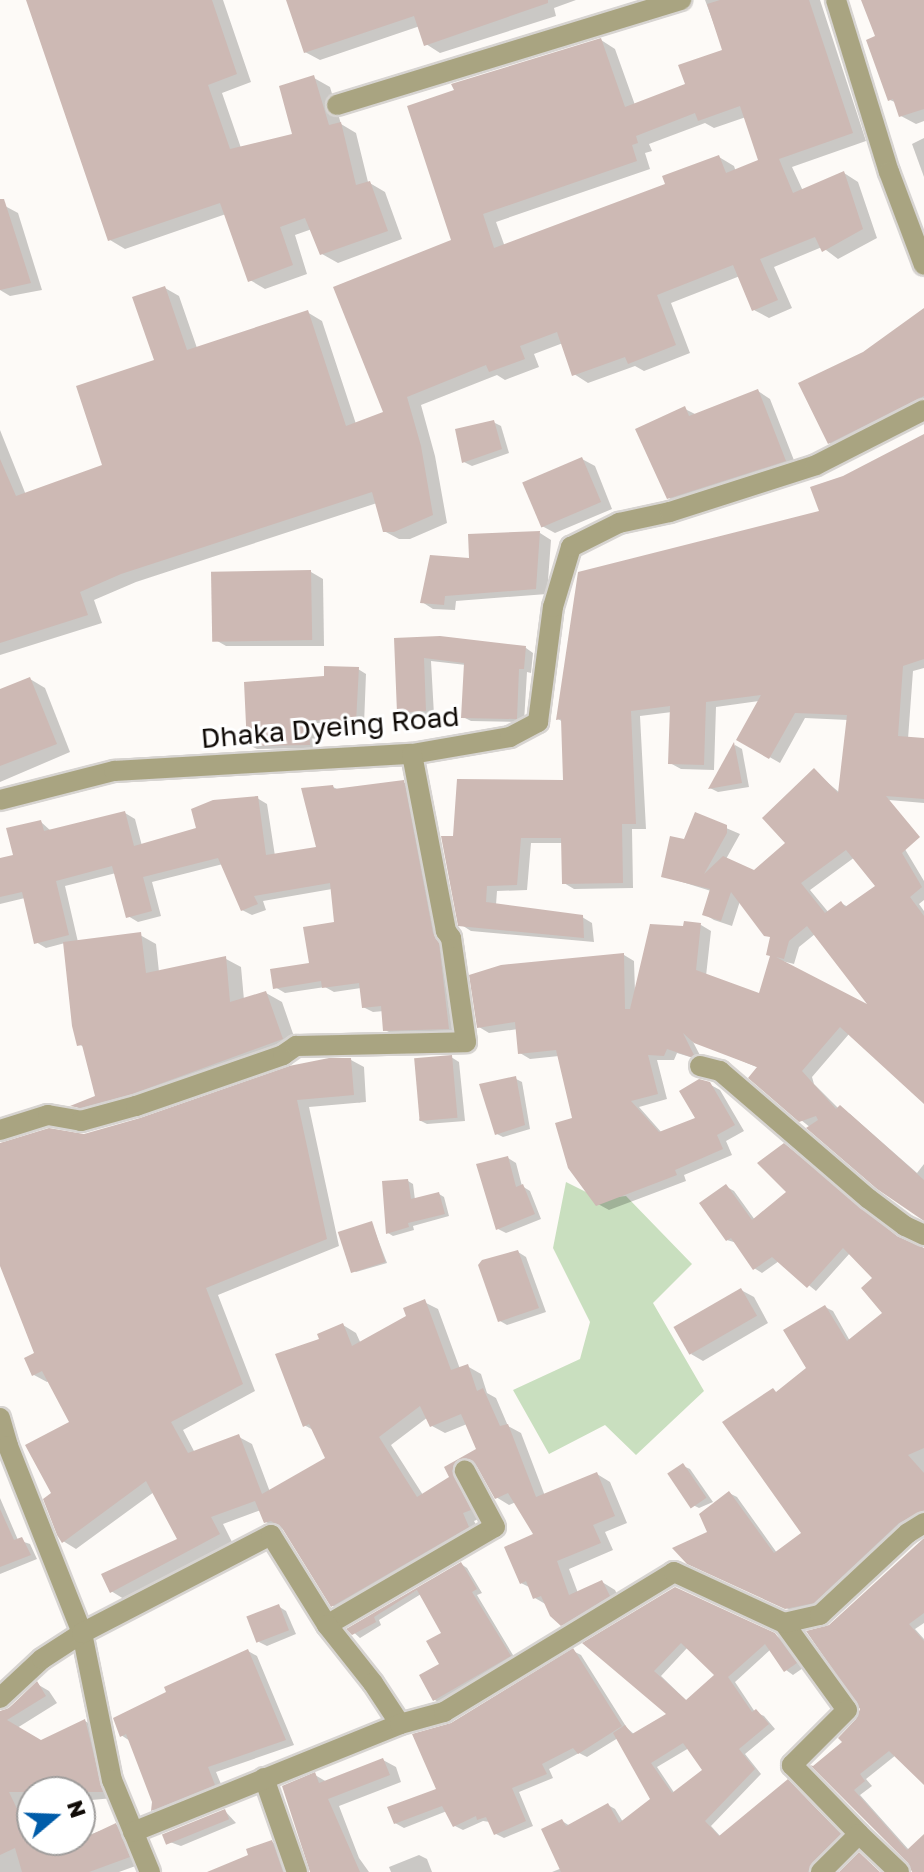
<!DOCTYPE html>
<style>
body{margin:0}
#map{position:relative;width:924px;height:1872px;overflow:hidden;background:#fdfaf7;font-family:"Golos Text",sans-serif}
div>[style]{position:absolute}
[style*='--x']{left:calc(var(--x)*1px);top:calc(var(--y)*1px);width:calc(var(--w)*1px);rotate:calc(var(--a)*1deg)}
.water>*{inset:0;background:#c9dfbf}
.shadow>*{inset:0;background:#0003}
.building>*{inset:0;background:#cdb9b4;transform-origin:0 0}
.roads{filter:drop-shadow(2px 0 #d7d4d1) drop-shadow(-2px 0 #d7d4d1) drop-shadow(0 2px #d7d4d1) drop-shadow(0 -2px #d7d4d1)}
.street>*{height:20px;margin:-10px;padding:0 10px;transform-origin:10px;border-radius:10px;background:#a9a481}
span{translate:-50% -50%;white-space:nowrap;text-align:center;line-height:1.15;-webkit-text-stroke:6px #fff;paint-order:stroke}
.street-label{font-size:28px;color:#100b07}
.north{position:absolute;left:16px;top:1776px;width:80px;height:80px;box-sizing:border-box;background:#fff;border:2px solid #9f9d9c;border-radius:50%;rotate:71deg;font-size:22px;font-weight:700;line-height:32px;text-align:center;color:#100b07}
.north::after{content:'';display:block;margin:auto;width:28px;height:36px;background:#005ca9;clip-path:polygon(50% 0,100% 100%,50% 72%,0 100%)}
</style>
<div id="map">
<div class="water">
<div style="clip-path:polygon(566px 1182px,600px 1199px,626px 1196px,692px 1264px,653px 1303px,704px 1391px,636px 1455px,605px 1425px,549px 1454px,513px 1390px,580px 1359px,590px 1322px,553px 1248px)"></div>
</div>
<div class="shadow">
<div style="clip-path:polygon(28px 0,223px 0,251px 82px,222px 93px,241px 148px,295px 135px,314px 78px,330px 87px,341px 124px,356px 133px,368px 182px,385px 192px,402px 239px,338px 263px,322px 254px,312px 229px,295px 235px,307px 274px,265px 289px,250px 280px,226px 214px,125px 249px,110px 240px)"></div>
<div style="clip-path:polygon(288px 0,576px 0,554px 8px,556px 16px,440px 53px,426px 44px,420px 26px,320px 60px,305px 52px)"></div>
<div style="clip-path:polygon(evenodd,705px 0,820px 0,866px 141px,792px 167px,803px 191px,844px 173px,858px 182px,877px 238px,838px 259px,822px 247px,774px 267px,792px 308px,769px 318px,754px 310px,740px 276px,671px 303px,690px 353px,644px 371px,635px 366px,588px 383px,574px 374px,563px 343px,534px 354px,539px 367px,505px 380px,497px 375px,421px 405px,435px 456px,447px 523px,410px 539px,399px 539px,384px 531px,377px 503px,136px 582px,94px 600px,102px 623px,0 655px,0 430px,26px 495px,105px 466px,157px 362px,165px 288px,179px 296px,197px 348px,307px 312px,322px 321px,356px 424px,386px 413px,453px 241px,601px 40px,615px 49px,635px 105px,687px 85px,724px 51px,705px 0,746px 117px,760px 161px,736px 172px,734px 166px,719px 157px,667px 186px,505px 247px,496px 222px,650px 169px,645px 153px,652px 151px,649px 144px,705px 123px,714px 128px,746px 117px)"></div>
<div style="clip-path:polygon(863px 0,924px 0,924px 121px,916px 124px,901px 116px,897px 103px,890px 100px,877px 37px)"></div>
<div style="clip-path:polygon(924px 138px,924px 177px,912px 144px)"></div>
<div style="clip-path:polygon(5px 206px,18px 213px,42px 290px,10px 296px,0 290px,0 207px)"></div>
<div style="clip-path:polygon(924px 311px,924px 409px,842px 450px,829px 443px,864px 354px)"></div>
<div style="clip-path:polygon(758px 391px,770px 399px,797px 468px,681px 505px,669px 498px,685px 409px,697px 415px)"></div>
<div style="clip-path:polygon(493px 422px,501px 426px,509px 453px,472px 466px,464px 462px)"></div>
<div style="clip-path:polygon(evenodd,924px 437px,924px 668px,913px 671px,908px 739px,924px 740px,924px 803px,889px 800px,866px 784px,924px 881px,924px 900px,919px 904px,924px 911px,924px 1101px,849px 1034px,812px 1077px,814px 1084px,839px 1109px,850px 1114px,917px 1173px,924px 1164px,924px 1218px,801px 1120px,759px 1068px,692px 1040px,703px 1061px,677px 1053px,674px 1060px,657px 1060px,667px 1099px,639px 1107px,662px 1133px,697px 1119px,709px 1084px,720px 1090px,744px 1131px,726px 1141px,732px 1155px,684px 1175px,686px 1181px,609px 1210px,598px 1204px,559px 1056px,530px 1059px,520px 1053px,518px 1029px,489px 1033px,479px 1027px,624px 955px,634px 961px,635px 992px,685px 929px,701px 925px,711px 931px,706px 976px,760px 995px,772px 956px,772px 938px,740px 901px,732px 926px,714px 920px,704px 914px,711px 891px,663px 876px,685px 841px,696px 815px,740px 834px,726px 859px,755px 872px,788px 843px,814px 771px,840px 793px,848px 720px,805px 718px,780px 763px,738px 739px,759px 701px,716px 707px,714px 770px,681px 769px,670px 763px,672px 712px,640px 716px,646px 829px,632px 829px,633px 888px,574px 889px,564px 883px,563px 843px,531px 843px,527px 890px,497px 891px,496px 905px,582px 917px,592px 923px,594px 942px,471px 931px,460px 924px,455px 838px,565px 782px,563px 722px,558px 719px,821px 513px,843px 477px,924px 437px,855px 857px,878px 887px,848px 907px,841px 903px,829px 913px,810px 890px,855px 857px,924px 437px,815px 934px,874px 1010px,782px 961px,794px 964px,799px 947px,815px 934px)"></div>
<div style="clip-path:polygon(582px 459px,595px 466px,612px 509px,555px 533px,542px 526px)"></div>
<div style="clip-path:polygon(540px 533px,551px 540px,547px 594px,456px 601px,455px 610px,433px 609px,422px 602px,471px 560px)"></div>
<div style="clip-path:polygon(311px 572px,323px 579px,324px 646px,226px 646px,214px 639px)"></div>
<div style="clip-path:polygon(396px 640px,526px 648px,533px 653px,531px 673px,527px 672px,524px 722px,471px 721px,463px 717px,466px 665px,431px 661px,434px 715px,407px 716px,399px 712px)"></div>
<div style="clip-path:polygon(358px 669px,366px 674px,364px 725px,316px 723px,317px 748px,257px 749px,249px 745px,326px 678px)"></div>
<div style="clip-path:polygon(30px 679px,45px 688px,70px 752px,0 782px,0 693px)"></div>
<div style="clip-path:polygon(735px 745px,742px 749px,749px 787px,718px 792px,710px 788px)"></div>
<div style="clip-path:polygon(403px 782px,413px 788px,458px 1034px,395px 1035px,385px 1030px,384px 1011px,373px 1012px,363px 1007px,361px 988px,334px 992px,325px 987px,285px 993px,275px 987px,311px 965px,336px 924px,332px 889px,263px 901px,266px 910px,252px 915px,242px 910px,223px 864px,152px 882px,161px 916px,138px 922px,128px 916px,116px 873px,65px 886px,78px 942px,140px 935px,156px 944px,159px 972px,226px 959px,241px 967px,244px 1000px,266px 993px,282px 1002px,298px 1048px,88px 1114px,75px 1106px,98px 1097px,85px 1048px,79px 1044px,65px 943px,46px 948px,36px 942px,25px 898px,0 904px,0 860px,15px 857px,41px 822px,51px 831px,125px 813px,135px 819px,142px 846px,198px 830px,257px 798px,267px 804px,275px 856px,319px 848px,333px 787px,339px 790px)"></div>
<div style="clip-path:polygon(451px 1057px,459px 1062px,465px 1121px,427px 1124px,419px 1120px)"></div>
<div style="clip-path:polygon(evenodd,351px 1060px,364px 1067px,366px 1102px,309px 1107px,339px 1246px,218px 1295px,255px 1391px,183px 1430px,195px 1453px,239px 1437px,252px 1444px,270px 1492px,327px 1459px,315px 1431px,304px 1425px,322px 1340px,343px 1325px,356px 1333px,361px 1344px,409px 1317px,424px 1302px,438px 1309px,460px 1369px,467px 1366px,481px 1374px,487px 1393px,496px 1398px,508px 1426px,521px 1433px,545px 1496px,597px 1474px,610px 1482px,627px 1523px,605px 1532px,613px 1550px,569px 1569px,578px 1593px,602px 1582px,615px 1590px,622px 1604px,576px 1632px,562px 1624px,547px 1605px,535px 1598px,531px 1588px,521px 1583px,536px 1535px,516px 1502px,509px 1505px,496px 1497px,479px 1465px,467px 1471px,483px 1517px,474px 1521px,481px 1534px,346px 1614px,333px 1606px,284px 1528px,279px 1530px,266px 1522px,261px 1510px,223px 1524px,232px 1542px,124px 1599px,111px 1591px,179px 1539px,154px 1492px,76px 1549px,63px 1541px,54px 1493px,72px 1423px,51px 1380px,47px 1382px,34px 1375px,37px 1354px,0 1260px,0 1144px,85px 1136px,351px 1060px,428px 1417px,432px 1426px,445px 1433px,467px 1424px,478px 1450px,447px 1468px,452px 1478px,423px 1495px,391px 1445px,428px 1417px)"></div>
<div style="clip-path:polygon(516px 1079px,522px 1082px,530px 1129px,503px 1137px,497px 1134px)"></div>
<div style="clip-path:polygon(508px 1158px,516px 1163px,522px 1186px,530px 1191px,541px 1219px,506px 1233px,498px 1229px)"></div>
<div style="clip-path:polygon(408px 1181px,413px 1184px,415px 1200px,439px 1194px,444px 1197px,449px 1216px,413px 1226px,414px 1230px,393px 1236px,388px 1233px)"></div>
<div style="clip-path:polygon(727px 1187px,734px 1191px,755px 1220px,903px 1241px,924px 1248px,924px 1517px,822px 1606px,795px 1612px,697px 1567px,729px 1493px,737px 1497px,777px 1553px,804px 1534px,778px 1393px,808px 1368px,825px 1307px,833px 1311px,850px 1341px,885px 1313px,875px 1279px,850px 1253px,816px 1291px,779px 1261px,762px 1273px,754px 1268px,737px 1243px,727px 1240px)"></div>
<div style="clip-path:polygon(372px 1224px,387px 1263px,356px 1272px,352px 1270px)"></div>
<div style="clip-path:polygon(518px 1252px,526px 1257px,546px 1312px,507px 1325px,500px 1321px)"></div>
<div style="clip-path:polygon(741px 1290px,754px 1297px,768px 1323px,703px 1361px,691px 1354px)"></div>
<div style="clip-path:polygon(683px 1466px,690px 1469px,713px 1502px,699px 1508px,691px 1504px)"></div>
<div style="clip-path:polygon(0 1498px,18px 1540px,30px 1544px,37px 1559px,0 1574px)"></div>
<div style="clip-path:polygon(924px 1541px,924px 1623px,915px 1629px,924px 1639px,924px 1782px,896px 1755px,866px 1779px,872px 1786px,860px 1795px,909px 1850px,924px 1836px,924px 1872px,913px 1872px,910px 1862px,815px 1767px,844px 1743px,862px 1708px,830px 1626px)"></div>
<div style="clip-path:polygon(461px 1564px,467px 1568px,482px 1593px,477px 1595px,516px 1660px,441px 1704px,435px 1700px,422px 1675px,442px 1665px,444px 1634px,421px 1594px,379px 1620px,381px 1625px,360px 1638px,350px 1629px)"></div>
<div style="clip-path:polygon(278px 1606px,286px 1611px,296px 1634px,267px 1646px,259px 1642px)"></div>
<div style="clip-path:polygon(evenodd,775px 1635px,783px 1640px,803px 1668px,793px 1675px,786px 1670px,771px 1649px,735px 1682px,755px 1712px,764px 1716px,775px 1729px,745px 1754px,761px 1774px,711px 1826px,721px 1837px,788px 1782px,847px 1839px,817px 1872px,552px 1872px,562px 1868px,562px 1821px,570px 1826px,608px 1805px,615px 1809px,623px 1822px,653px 1799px,618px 1738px,587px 1757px,579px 1753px,549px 1769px,553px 1778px,519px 1792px,533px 1826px,504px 1838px,496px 1834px,490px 1822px,483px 1821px,463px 1830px,455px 1826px,447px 1811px,404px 1828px,395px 1823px,438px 1790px,452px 1725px,573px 1651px,581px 1655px,627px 1728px,635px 1735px,669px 1714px,586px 1643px,775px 1635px,688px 1647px,717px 1675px,688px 1702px,661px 1676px,688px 1647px,775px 1635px,689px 1748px,704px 1771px,675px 1794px,657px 1767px,689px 1748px)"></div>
<div style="clip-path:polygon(248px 1651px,257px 1656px,294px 1745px,216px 1772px,223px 1789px,162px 1814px,153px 1810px,154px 1802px,130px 1741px,121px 1735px)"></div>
<div style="clip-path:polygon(37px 1684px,49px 1691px,57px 1703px,17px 1728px,41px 1743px,85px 1721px,97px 1728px,114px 1798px,80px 1801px,80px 1792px,32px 1792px,32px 1805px,23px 1805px,32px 1823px,32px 1840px,40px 1840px,46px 1851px,116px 1825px,128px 1833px,141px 1864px,119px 1872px,0 1872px,0 1711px,4px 1712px)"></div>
<div style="clip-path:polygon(383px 1760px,396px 1767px,401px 1782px,339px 1806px,359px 1858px,369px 1872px,311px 1872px,315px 1775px,327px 1782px)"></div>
<div style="clip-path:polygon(225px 1811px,236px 1823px,181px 1846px,167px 1841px)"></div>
<div style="clip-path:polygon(272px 1842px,284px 1849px,292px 1872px,210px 1872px,250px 1856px)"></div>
<div style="clip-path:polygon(419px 1855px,427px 1859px,432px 1872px,391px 1872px,389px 1867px)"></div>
</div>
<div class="building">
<div style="clip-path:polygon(26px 0,212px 0,237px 74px,208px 85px,230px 149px,292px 134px,279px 86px,314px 75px,329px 125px,341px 122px,356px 185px,370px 181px,388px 231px,320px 255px,305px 218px,280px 227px,293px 265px,248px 282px,220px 203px,108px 241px)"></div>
<div style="clip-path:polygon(286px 0,548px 0,548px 3px,424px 46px,414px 16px,304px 53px)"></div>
<div style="clip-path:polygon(evenodd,720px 0,809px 0,853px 133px,779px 159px,793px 193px,844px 171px,863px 229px,822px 252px,815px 237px,760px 259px,778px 300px,752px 311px,733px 265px,657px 295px,676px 345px,628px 364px,625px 357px,572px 376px,557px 332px,520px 346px,525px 359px,489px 372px,486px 365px,407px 397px,421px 446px,433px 515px,394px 532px,383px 532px,372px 492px,121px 574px,80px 592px,88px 615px,0 643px,0 459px,16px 496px,102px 465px,76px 386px,154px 360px,132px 297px,165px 286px,187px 350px,308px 310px,346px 426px,383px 412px,333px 287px,451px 240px,407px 106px,454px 90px,451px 84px,601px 38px,625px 107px,685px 84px,678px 65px,722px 50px,707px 4px,720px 0,740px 106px,758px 160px,726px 173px,719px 155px,662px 176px,665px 184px,494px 248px,483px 214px,637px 161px,632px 145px,638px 143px,636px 136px,695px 113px,698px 121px,740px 106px)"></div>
<div style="clip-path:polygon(861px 0,924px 0,924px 109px,899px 117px,893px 99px,888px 101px,866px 40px,875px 36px)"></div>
<div style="clip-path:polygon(0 199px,4px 199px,31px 283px,0 290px)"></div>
<div style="clip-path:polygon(924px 308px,924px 396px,828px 444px,798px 383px,863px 352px)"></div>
<div style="clip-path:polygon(758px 389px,786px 461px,667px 499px,635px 429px,685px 406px,689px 416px)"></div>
<div style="clip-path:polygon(494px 420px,502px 449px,462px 463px,455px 429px)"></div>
<div style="clip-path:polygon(evenodd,924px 434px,924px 659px,903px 666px,898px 736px,924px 738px,924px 799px,886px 796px,920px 837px,902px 853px,922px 887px,910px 897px,924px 916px,924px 1104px,840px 1027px,802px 1071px,836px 1109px,840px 1105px,924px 1180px,924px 1221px,877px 1189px,806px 1128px,818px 1120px,816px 1116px,799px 1122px,748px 1078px,757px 1067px,694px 1043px,683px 1033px,694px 1055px,691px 1057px,667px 1049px,664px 1056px,648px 1055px,658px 1094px,631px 1101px,659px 1132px,695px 1118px,679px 1091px,699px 1079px,710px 1082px,735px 1125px,717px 1135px,723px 1149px,675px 1170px,677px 1175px,596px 1206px,568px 1168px,555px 1123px,572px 1118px,556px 1050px,518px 1054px,515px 1022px,477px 1028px,469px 975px,501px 965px,624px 953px,625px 1009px,630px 1009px,650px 924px,683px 926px,684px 921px,701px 923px,696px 970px,759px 993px,770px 956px,766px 955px,770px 937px,764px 936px,731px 892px,721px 921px,702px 915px,710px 889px,661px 877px,670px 836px,684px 839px,695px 812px,727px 825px,727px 833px,704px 874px,723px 856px,754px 870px,785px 843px,762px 818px,814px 768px,838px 793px,847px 715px,795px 713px,769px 759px,736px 740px,761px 695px,706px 702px,704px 765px,668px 764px,670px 706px,631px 711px,636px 824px,622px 824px,623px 883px,562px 884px,561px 838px,521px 838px,517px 885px,487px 886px,486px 902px,583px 915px,584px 938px,458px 926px,441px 836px,453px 836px,457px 779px,563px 780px,561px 719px,556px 720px,578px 572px,819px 511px,810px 487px,843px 476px,924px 434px,846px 850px,875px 886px,845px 907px,841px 901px,825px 913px,801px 883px,846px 850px,924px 434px,807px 926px,867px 1004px,776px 957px,784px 959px,789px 941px,807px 926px)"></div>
<div style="left:582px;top:457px;width:49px;height:65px;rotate:67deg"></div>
<div style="clip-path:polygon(540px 531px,536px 589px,445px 596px,444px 605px,420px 603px,430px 555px,469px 558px,468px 534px)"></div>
<div style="left:311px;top:570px;width:70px;height:100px;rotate:89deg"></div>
<div style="clip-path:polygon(440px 636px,526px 646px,524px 669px,519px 669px,517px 719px,461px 718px,464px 663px,424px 658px,426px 711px,397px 713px,394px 638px)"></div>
<div style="clip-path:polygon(324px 666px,359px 667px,356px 722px,309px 720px,310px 745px,247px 746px,244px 682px,324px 676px)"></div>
<div style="clip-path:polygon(30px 677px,57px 744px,0 766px,0 689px)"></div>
<div style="clip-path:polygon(734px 742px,742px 783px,708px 789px)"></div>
<div style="clip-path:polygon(404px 780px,433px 933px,439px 943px,449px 1029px,383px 1031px,381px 1006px,362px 1008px,359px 983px,322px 988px,321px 981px,273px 989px,270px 969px,309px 963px,303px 927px,334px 922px,330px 883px,254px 896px,258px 904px,241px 911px,218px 858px,143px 877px,152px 911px,126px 918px,112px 866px,56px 881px,69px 935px,34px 944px,22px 892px,0 897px,0 858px,13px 855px,6px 828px,41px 820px,44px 831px,125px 811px,134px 846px,196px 828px,191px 809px,213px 800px,258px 796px,266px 855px,316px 847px,301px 788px,333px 785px,334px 789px)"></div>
<div style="clip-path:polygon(141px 932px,146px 973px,226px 956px,230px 1002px,266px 991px,283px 1039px,132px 1094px,80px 1108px,70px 1106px,95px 1096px,82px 1045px,77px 1046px,72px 1026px,63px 942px)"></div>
<div style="left:452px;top:1055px;width:63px;height:38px;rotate:85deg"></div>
<div style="clip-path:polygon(evenodd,329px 1058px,351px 1058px,354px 1095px,297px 1100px,327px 1239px,206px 1288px,243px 1384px,171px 1422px,188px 1453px,239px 1434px,262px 1494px,325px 1458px,309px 1424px,303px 1427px,275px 1354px,319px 1339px,317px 1334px,343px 1323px,352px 1346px,406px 1316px,403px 1308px,425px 1299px,451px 1370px,468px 1364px,477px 1391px,483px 1388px,500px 1426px,508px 1424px,536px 1497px,597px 1472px,615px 1516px,593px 1525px,601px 1543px,557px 1561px,569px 1595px,602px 1580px,610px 1596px,561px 1626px,550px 1616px,541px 1596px,533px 1599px,526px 1581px,520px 1584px,504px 1547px,533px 1534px,508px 1493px,495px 1499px,476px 1465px,466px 1458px,458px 1460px,452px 1471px,471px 1510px,463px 1513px,469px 1527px,331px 1607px,282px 1528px,271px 1521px,264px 1523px,255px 1501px,211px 1517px,220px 1534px,110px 1593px,101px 1574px,177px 1539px,146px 1481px,62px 1543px,57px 1535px,43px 1499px,51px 1493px,25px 1445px,69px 1422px,42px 1371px,32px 1376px,24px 1358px,34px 1353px,0 1266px,0 1143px,49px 1128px,84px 1134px,140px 1118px,289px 1066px,329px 1058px,420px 1406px,430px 1427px,461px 1414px,476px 1449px,444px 1467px,449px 1477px,417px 1497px,379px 1437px,420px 1406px)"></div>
<div style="clip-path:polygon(516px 1076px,525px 1125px,495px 1135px,479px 1084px)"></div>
<div style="clip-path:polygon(784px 1143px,897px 1236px,924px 1248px,924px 1448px,908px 1455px,924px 1473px,924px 1510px,899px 1523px,814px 1603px,785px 1609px,687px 1564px,672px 1548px,707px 1532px,699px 1514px,729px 1491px,774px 1553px,801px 1533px,722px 1422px,773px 1388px,776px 1392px,806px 1368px,783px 1330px,825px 1305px,847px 1341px,882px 1313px,861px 1288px,872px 1278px,843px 1248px,807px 1288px,772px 1257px,753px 1270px,731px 1238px,726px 1241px,699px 1203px,726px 1184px,752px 1220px,786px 1192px,757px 1163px)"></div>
<div style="clip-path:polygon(508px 1156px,516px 1187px,523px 1184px,535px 1214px,496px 1230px,476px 1164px)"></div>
<div style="clip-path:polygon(408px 1179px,411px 1199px,439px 1192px,445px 1214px,408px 1223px,409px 1227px,386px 1234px,382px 1181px)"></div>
<div style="left:372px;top:1221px;width:43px;height:36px;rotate:72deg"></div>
<div style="clip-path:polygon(518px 1250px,539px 1308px,498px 1322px,478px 1265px,482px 1260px)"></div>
<div style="left:741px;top:1288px;width:32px;height:78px;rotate:60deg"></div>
<div style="left:683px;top:1463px;width:42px;height:19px;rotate:56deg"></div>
<div style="clip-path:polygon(0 1509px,14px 1540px,22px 1537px,31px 1555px,0 1567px)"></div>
<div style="clip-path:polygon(924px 1538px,924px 1613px,909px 1624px,924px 1641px,924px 1785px,889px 1751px,860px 1774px,865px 1781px,854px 1790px,907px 1850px,924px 1834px,924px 1872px,912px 1872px,908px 1863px,810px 1765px,813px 1766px,842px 1742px,838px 1738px,856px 1719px,860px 1709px,806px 1631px,829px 1625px)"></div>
<div style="clip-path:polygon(461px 1562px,477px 1589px,472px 1592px,511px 1656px,433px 1701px,419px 1675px,439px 1664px,426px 1641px,441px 1633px,417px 1590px,374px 1617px,376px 1622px,352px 1635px,346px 1629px)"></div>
<div style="clip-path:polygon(evenodd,675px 1587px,775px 1633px,797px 1663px,784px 1672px,765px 1644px,728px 1677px,752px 1712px,756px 1709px,769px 1724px,739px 1749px,755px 1769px,705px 1821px,719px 1836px,788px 1779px,841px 1834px,812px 1863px,808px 1872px,561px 1872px,541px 1829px,562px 1819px,566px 1826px,608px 1803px,619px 1823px,650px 1799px,613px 1733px,625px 1725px,632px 1734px,666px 1714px,582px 1643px,675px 1587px,681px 1643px,714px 1675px,686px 1700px,654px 1671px,681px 1643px,675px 1587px,683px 1743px,702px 1770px,672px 1793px,651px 1763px,683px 1743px)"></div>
<div style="left:279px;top:1604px;width:28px;height:35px;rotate:69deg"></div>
<div style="clip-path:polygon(573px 1648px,622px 1726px,578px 1754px,573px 1748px,542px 1764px,547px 1774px,512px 1788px,526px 1821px,494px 1835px,486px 1817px,477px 1820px,476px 1816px,453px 1827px,442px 1806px,394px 1824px,387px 1807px,436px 1789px,412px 1734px,451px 1723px)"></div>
<div style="clip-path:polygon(248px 1649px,286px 1740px,208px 1767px,215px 1785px,151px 1811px,152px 1802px,126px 1734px,120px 1737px,113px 1718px,166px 1692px,164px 1687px)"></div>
<div style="clip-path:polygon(37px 1681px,46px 1696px,7px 1720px,41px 1740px,85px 1719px,103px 1792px,9px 1792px,32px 1840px,38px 1851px,80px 1840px,116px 1823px,130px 1857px,89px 1872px,22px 1872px,15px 1848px,0 1855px,0 1711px,9px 1708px)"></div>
<div style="clip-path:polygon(383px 1758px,390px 1775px,328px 1799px,360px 1872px,310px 1872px,282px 1786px,315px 1772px,319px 1783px)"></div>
<div style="left:225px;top:1809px;width:11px;height:68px;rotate:68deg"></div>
<div style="clip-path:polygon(272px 1840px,283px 1872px,207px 1872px,248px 1855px,246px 1849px)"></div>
<div style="clip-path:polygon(859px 1852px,880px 1872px,839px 1872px)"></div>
</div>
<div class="roads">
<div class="street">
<div style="--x:836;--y:0;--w:180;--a:72.9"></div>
<div style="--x:889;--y:172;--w:99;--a:69.4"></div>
<div style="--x:337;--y:105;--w:360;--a:-17"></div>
<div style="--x:0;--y:800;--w:118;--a:-14.3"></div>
<div style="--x:114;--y:771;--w:298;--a:-3.3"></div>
<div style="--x:412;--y:754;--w:99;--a:-9.8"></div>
<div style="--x:510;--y:737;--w:32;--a:-28"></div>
<div style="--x:538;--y:722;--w:116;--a:-82.6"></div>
<div style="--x:553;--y:607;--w:63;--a:-73.3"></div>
<div style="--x:571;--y:547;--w:54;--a:-26.6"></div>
<div style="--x:619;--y:523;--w:52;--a:-12.2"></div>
<div style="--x:670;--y:512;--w:153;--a:-17.8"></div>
<div style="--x:816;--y:465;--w:121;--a:-27"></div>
<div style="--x:700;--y:1066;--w:21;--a:14"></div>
<div style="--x:720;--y:1071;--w:196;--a:40.7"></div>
<div style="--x:869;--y:1199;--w:45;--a:36.9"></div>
<div style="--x:905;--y:1226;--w:21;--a:25"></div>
<div style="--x:0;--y:1130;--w:50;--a:-17.4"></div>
<div style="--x:48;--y:1115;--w:34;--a:10"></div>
<div style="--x:81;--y:1121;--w:57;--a:-15.3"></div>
<div style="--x:136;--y:1106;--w:156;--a:-19.1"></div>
<div style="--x:283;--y:1055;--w:16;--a:-35"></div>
<div style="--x:296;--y:1046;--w:170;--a:-1.3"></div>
<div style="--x:466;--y:1042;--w:105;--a:-98.2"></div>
<div style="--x:451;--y:938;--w:9;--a:-126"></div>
<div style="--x:446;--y:931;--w:180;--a:-100.9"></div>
<div style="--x:0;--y:1418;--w:29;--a:74"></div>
<div style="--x:8;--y:1446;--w:201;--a:68.4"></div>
<div style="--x:82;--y:1633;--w:150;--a:78.5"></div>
<div style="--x:112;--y:1780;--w:100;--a:67.6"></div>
<div style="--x:784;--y:1623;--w:107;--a:54.1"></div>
<div style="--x:847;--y:1710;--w:78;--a:135"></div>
<div style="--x:792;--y:1765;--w:96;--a:45.8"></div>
<div style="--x:859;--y:1834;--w:54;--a:135"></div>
<div style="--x:327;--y:1625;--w:194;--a:-30.3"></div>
<div style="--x:495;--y:1527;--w:64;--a:-118.2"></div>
<div style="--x:0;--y:1698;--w:57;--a:-42.9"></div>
<div style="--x:42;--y:1659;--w:48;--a:-33"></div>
<div style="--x:82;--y:1633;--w:213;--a:-27.4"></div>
<div style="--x:271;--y:1535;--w:106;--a:58.1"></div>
<div style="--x:327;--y:1625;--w:74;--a:51.6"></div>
<div style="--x:373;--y:1683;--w:49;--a:56.6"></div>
<div style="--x:264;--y:1778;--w:100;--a:70.7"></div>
<div style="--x:133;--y:1832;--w:288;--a:-22"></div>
<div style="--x:400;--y:1724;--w:46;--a:-15.3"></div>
<div style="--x:444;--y:1712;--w:269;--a:-31.3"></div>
<div style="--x:674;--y:1572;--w:121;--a:24.9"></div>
<div style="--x:784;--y:1623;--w:37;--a:-13"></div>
<div style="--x:820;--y:1615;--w:120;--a:-43"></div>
<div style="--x:908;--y:1533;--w:19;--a:-32"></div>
<div style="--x:859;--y:1834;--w:55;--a:43.5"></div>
</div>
</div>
<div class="street-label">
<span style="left:330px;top:727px;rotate:-5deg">Dhaka Dyeing Road</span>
</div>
<div class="north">N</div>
</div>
